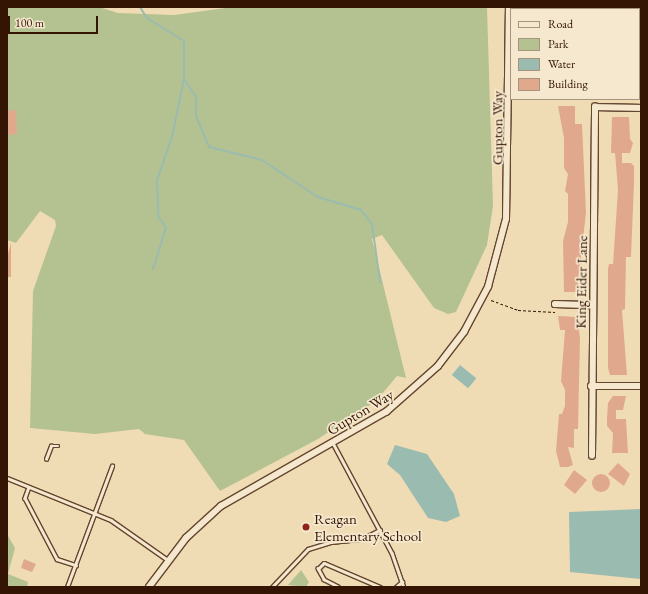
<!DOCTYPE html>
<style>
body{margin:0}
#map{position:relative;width:648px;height:594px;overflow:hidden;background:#f0dcb4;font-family:"EB Garamond",serif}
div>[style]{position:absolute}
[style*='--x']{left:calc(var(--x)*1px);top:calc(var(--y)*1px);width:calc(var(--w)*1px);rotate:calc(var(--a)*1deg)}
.green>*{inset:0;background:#b4c291}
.water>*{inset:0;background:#9abbb0;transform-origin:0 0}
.stream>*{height:2px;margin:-1px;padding:0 1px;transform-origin:1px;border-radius:1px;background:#9abbb0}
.building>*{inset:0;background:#e0a98e}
.round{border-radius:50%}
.path>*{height:1px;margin-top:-0.5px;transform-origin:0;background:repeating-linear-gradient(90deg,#341402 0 3px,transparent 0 5px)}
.roads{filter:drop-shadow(1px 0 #63462e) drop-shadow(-1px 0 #63462e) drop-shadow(0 1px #63462e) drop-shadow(0 -1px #63462e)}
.lane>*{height:2.5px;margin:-1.25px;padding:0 1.25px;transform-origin:1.25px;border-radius:1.25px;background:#f5e8ce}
.street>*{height:5.5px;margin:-2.75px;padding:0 2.75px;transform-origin:2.75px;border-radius:2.75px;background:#f5e8ce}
.dots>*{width:11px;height:11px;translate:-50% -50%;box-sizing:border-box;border:2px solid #f5e8ce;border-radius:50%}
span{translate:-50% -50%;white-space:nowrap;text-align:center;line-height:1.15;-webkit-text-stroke:3.5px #f5e8ce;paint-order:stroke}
.street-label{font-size:15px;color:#341402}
.poi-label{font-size:15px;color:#341402}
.left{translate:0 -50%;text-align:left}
.frame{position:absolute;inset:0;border:8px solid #341402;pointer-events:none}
.legend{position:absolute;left:510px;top:8px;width:130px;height:92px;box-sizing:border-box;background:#f5e8ce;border:1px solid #a8937c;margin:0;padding:5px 7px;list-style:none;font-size:12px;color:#341402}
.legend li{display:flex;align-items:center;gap:8px;height:20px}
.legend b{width:20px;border:1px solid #a8937c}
.scale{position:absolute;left:8px;top:16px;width:90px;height:18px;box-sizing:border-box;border:2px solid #341402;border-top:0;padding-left:5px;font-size:12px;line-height:14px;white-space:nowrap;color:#341402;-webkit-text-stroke:3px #f5e8ce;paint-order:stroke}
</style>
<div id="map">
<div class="green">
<div style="clip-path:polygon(7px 7px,99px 7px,118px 13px,174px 15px,233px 7px,487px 7px,493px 206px,487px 245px,456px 312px,448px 314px,434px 308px,382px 235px,372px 239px,406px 378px,397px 376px,376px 401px,318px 439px,220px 491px,184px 440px,145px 434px,139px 429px,95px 434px,30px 428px,33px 291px,56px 226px,55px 220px,40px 211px,16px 243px,7px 240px)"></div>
<div style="clip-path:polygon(7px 534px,15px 548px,8px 574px,28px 582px,27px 587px,7px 587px)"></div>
<div style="clip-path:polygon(301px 570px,309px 582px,306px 587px,288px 585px)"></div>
</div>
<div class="water">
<div style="left:460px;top:365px;width:21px;height:13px;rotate:39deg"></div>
<div style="clip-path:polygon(395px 445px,427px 454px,454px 494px,460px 516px,446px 522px,428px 518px,400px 475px,387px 464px)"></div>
<div style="clip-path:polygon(641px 509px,641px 579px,570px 572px,569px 512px)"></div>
</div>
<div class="stream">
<div style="--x:140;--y:7;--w:13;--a:58"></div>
<div style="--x:147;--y:18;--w:44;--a:31.9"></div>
<div style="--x:184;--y:41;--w:38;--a:90"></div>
<div style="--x:184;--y:79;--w:59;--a:101.7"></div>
<div style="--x:172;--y:137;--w:46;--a:109.2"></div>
<div style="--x:157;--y:180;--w:36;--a:88"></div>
<div style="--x:158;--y:216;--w:14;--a:56"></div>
<div style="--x:166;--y:228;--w:43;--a:107.6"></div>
<div style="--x:184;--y:79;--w:22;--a:56"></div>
<div style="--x:196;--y:97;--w:19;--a:90"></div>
<div style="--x:196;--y:116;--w:34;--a:67"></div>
<div style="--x:209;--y:147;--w:55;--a:13.8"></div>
<div style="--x:262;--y:160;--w:67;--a:33.5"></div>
<div style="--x:318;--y:197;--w:45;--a:16.8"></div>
<div style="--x:361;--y:210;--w:18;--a:52"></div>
<div style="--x:372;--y:224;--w:59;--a:82.1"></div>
</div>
<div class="building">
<div style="clip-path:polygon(558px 106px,575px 106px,575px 124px,582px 124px,586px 213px,577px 292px,564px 292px,563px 241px,568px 222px,568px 194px,565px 191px,568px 174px,564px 168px,564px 138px)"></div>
<div style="clip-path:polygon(16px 110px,17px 134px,7px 135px,7px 111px)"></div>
<div style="clip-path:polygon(612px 117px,629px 117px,630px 139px,633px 143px,630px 153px,622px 153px,622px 163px,631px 163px,634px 166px,634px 184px,631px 257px,626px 257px,625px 309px,622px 310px,627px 375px,610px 375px,608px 368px,608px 269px,609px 264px,613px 264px,618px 190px,615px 153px,611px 153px)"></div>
<div style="clip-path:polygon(11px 243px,11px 277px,7px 277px,7px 257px)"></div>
<div style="clip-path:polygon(558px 316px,577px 317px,580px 338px,578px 429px,574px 429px,574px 448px,568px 447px,573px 465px,568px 467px,560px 467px,556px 451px,559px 414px,562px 414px,565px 406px,565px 390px,561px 381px,565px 330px,560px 330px)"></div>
<div style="clip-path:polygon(613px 396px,626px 396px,623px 410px,616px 410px,616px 419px,626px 419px,628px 453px,612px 453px,613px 433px,607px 426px,607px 419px,608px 403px)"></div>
<div style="clip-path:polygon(618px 463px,630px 474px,624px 486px,608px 474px)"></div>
<div style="clip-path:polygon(574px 470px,587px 480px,575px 494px,564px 485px)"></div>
<div class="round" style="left:592px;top:474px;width:18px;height:18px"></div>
<div style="clip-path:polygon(24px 559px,36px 564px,32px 572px,21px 568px)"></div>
</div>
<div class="path">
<div style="--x:491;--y:300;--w:29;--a:20"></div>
<div style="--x:518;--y:310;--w:37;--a:3"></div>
</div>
<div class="roads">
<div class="lane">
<div style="--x:589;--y:9;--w:2;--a:-90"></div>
<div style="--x:639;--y:32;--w:2;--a:0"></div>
<div style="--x:333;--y:443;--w:125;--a:61.8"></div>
<div style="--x:392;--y:553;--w:36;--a:71"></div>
<div style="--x:46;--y:459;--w:14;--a:-69"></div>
<div style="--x:51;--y:446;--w:7;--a:0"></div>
<div style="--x:7;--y:478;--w:112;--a:22"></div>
<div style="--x:111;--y:520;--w:70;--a:35.1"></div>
<div style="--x:29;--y:487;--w:12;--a:110"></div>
<div style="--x:25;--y:498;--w:69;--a:62.3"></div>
<div style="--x:57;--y:559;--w:20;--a:18"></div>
<div style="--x:67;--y:587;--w:129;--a:-69.6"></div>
<div style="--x:272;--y:587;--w:52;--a:-46.5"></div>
<div style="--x:308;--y:549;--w:24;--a:-17"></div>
<div style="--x:331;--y:542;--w:31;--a:-6"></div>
<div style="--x:362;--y:539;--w:20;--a:-27"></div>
<div style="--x:338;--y:587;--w:16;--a:-153"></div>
<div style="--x:324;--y:580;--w:13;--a:-119"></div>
<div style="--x:318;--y:569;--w:8;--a:-45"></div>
<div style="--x:324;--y:563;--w:61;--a:23.2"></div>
<div style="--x:396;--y:587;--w:8;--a:-40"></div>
</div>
<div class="street">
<div style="--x:555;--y:304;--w:37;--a:2"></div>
<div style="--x:591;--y:386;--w:50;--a:0"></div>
<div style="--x:592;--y:456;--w:349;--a:-89.5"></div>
<div style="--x:595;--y:107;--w:46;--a:1.2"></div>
<div style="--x:149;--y:587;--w:61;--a:-52.9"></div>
<div style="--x:186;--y:538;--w:47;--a:-42.4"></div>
<div style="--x:221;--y:506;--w:190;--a:-29.7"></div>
<div style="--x:386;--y:412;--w:69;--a:-41.5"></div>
<div style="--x:438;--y:366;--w:43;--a:-52.6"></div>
<div style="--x:464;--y:332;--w:51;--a:-61.9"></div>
<div style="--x:488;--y:287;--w:70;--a:-75.2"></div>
<div style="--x:506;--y:219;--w:212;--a:-89.2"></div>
</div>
</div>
<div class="dots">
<div style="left:306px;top:527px;background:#8f2418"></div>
</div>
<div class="street-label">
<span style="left:497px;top:128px;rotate:-90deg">Gupton Way</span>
<span style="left:581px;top:282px;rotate:-89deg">King Eider Lane</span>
<span style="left:360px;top:412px;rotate:-31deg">Gupton Way</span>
</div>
<div class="poi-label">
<span class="left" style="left:314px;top:527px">Reagan<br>Elementary School</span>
</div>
<div class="frame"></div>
<ul class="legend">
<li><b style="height:5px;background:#f5e8ce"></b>Road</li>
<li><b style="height:11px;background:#b4c291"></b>Park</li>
<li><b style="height:11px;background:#9abbb0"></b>Water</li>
<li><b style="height:11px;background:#e0a98e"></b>Building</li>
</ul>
<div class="scale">100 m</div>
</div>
